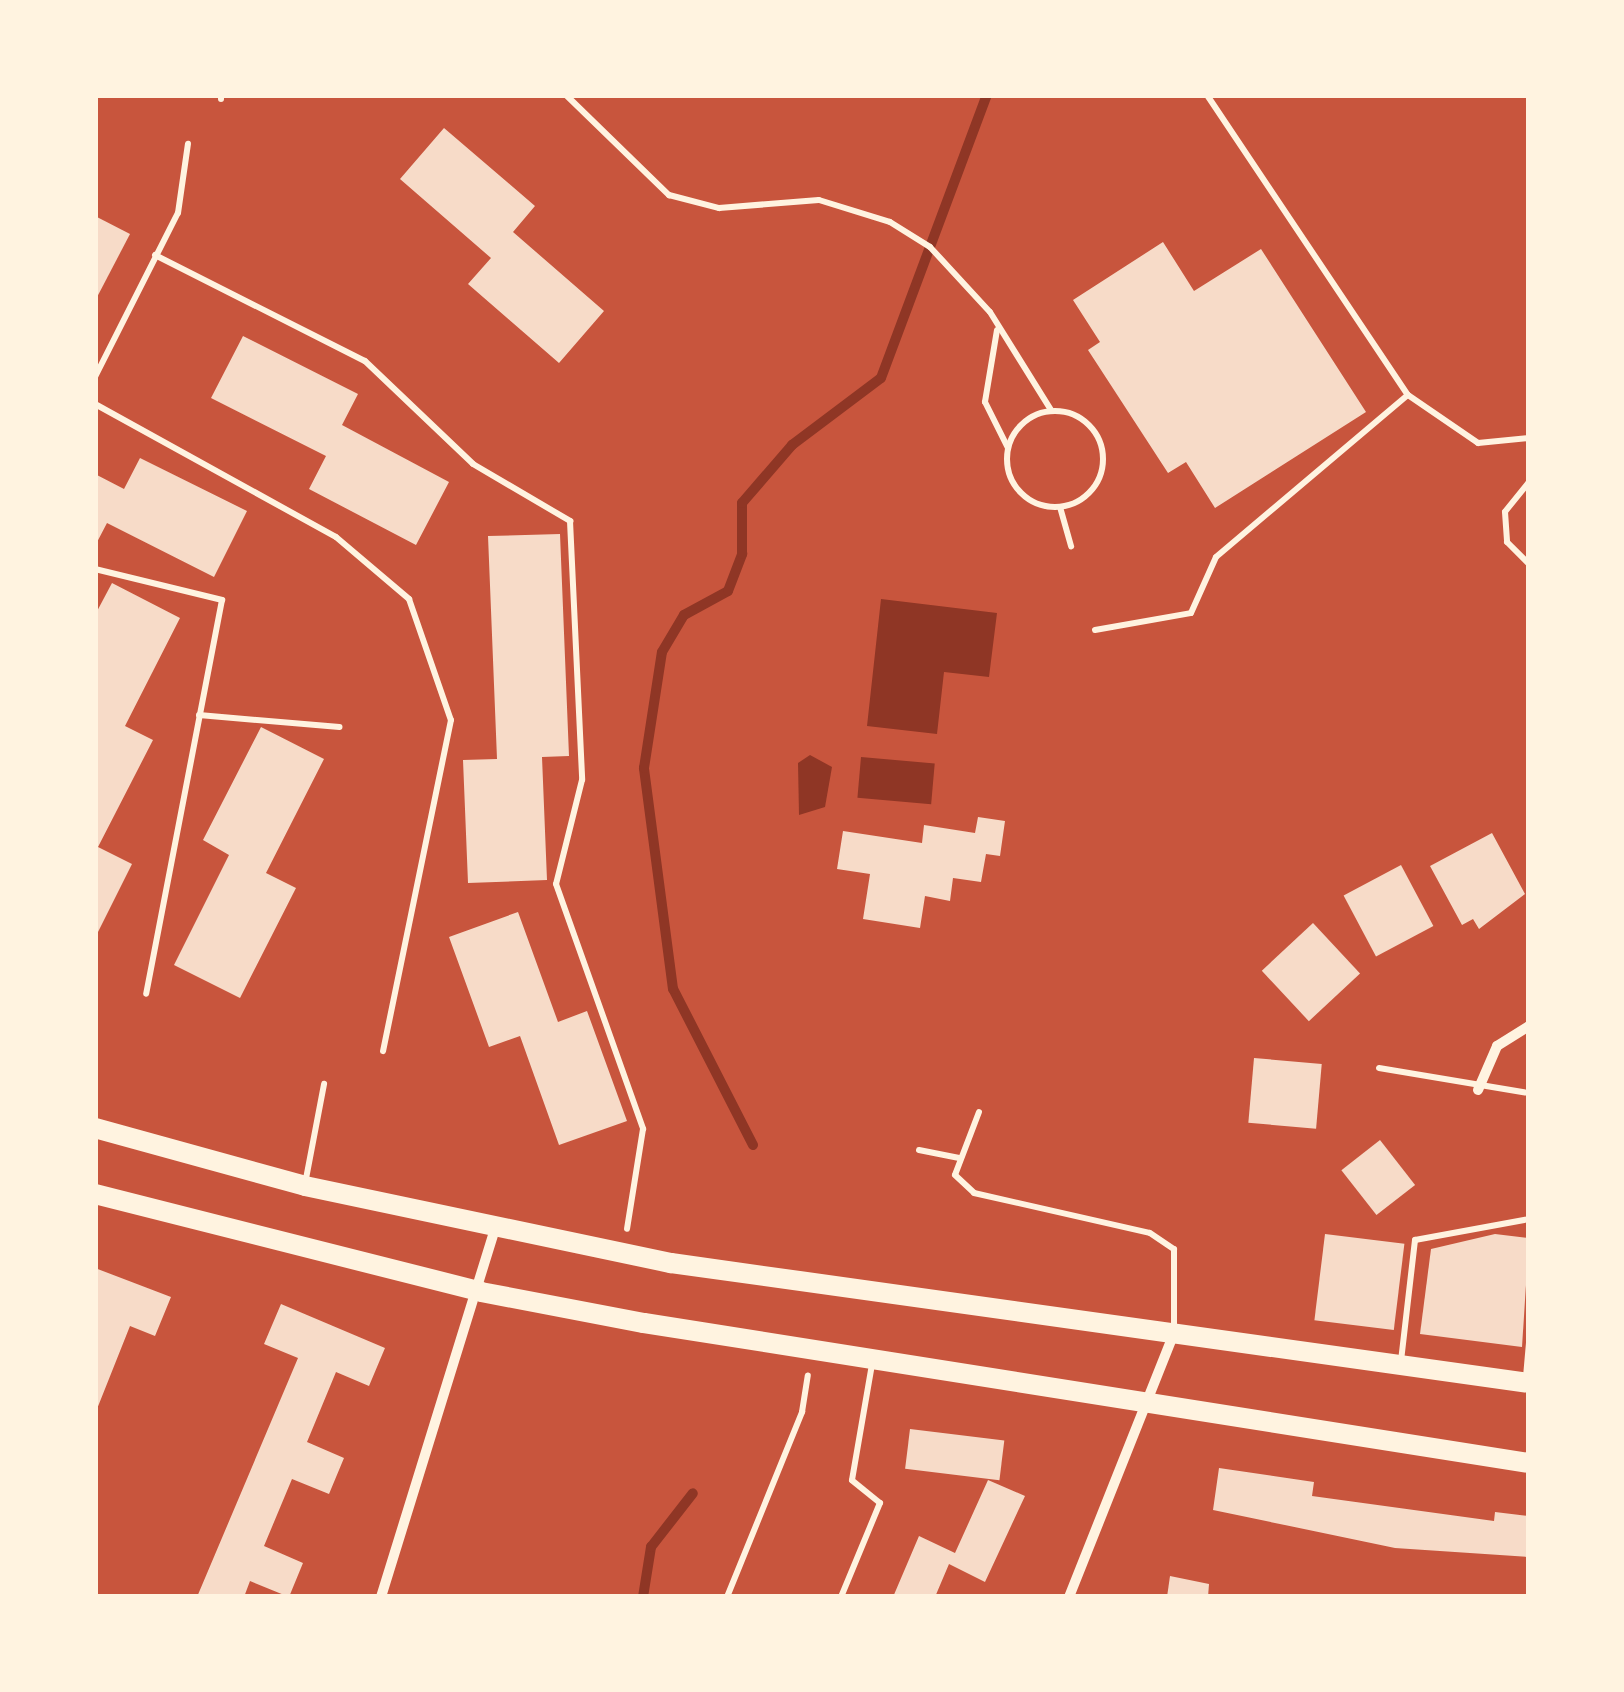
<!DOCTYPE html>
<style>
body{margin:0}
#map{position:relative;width:1624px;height:1692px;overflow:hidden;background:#c8553d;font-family:"Golos Text",sans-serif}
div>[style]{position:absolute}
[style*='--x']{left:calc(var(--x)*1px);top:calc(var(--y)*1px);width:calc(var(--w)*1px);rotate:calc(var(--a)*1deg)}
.water>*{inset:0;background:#8f3625;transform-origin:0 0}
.stream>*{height:10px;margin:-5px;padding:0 5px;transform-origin:5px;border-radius:5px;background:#8f3625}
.building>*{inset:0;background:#f7dbc8;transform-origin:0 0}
.path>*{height:6px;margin:-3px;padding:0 3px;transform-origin:3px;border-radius:3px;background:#fff3e0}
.service>*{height:6px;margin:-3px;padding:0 3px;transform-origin:3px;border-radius:3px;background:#fff3e0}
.service>.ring{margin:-3px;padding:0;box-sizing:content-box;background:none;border:6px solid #fff3e0;border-radius:50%}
.minor>*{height:10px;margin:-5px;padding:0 5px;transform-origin:5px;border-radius:5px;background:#fff3e0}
.secondary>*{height:20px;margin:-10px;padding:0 10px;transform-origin:10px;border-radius:10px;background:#fff3e0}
span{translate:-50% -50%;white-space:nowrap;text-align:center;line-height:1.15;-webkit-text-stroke:10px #fff3e0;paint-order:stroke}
.frame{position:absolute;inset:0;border:98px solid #fff3e0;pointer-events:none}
</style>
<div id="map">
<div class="water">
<div style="clip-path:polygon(881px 599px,997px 613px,989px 677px,944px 672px,937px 734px,867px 726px)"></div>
<div style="clip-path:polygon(810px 755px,832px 767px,825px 807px,799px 815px,798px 763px)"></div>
<div style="left:861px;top:757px;width:74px;height:41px;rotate:5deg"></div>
</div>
<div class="stream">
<div style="--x:753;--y:1145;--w:175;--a:-117.1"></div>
<div style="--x:673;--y:989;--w:223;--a:-97.5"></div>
<div style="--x:644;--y:768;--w:117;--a:-81.2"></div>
<div style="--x:662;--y:652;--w:43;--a:-59.3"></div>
<div style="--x:684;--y:615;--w:50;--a:-28.6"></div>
<div style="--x:728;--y:591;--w:40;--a:-69"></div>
<div style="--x:742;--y:554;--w:51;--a:-90"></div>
<div style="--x:742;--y:503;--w:77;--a:-49.2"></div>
<div style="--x:792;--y:445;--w:111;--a:-37"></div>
<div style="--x:881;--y:378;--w:302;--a:-69.5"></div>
<div style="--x:643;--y:1597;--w:51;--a:-80.9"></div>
<div style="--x:651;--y:1547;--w:68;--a:-52.1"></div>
</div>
<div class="building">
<div style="clip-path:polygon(444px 128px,535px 206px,513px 232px,604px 311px,559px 363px,468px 284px,491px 258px,400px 179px)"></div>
<div style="clip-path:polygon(95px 216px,130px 234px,95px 301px)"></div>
<div style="clip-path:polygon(1163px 242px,1194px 291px,1261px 249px,1366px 412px,1215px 508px,1186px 462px,1168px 473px,1088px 350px,1100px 342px,1073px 300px)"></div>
<div style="clip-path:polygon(243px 336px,358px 394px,342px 425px,449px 482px,416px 545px,309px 489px,326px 456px,211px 398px)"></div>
<div style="clip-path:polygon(140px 458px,247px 511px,214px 577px,107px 523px,95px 546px,95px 474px,124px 489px)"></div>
<div style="clip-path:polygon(560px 534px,569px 756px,542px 757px,547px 880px,468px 883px,463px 760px,497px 759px,488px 536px)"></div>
<div style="clip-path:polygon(112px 583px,180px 618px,125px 726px,153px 740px,98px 847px,132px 864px,95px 938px,95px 615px)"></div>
<div style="clip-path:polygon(261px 727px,324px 759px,266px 873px,296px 888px,240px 998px,174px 965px,229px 855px,203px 840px)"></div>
<div style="clip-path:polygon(978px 817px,1005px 821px,1000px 856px,986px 854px,981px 882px,953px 878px,950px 901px,925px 896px,920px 928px,863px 919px,870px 874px,837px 869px,843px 831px,922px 843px,924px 825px,975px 833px)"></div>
<div style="clip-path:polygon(1492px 833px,1525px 894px,1479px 929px,1473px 919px,1462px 925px,1430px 866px)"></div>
<div style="left:1401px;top:865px;width:69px;height:65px;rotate:62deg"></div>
<div style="clip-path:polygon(518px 912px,558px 1022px,587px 1011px,627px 1121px,559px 1145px,520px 1036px,489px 1047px,449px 937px)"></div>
<div style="left:1313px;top:923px;width:69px;height:70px;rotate:47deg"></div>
<div style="left:1254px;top:1058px;width:68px;height:65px;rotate:5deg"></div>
<div style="left:1380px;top:1140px;width:57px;height:49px;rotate:52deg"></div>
<div style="left:1325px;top:1234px;width:80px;height:87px;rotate:7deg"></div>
<div style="clip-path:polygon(1495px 1234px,1529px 1238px,1522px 1347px,1420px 1334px,1431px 1249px)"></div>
<div style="clip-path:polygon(95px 1268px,171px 1297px,155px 1336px,130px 1326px,95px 1414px)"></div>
<div style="clip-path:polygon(281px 1304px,385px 1348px,369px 1386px,336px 1372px,307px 1442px,344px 1458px,329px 1494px,292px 1479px,264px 1546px,303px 1563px,289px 1597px,250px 1581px,244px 1597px,197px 1597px,298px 1358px,264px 1344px)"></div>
<div style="left:910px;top:1429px;width:95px;height:40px;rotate:7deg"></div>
<div style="clip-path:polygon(1219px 1468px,1314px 1482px,1312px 1496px,1494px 1521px,1495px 1512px,1529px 1516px,1529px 1557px,1395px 1548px,1213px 1510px)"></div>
<div style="clip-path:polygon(988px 1480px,1025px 1496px,985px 1582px,949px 1564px,935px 1597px,893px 1597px,919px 1536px,955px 1553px)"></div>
<div style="clip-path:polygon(1170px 1576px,1209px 1584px,1208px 1597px,1167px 1597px)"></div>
</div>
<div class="path">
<div style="--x:566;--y:95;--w:144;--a:44.2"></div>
<div style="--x:669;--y:195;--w:52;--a:14.6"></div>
<div style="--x:719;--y:208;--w:100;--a:-4.6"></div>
<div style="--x:819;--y:200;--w:74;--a:17.2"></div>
<div style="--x:890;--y:222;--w:47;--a:32"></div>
<div style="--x:930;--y:247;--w:88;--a:47.3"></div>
<div style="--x:990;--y:312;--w:115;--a:58.1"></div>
<div style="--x:1207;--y:95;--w:361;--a:56.2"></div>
<div style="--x:1408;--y:395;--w:85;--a:34.4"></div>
<div style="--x:1478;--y:443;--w:51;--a:-5.6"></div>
<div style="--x:155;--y:255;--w:235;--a:26.8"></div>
<div style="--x:365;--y:361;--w:149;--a:43.6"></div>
<div style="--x:473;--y:464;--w:113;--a:30.4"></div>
<div style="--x:570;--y:521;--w:259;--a:87.3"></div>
<div style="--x:582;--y:780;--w:107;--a:104"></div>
<div style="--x:556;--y:884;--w:260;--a:70.4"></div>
<div style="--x:643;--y:1129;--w:101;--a:99.1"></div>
<div style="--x:997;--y:330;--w:73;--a:99.5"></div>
<div style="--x:985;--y:402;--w:51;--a:63.4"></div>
<div style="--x:95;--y:377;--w:184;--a:-63.2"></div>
<div style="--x:178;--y:213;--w:70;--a:-81.8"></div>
<div style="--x:95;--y:404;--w:275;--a:28.9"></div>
<div style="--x:336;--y:537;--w:96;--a:40.3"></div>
<div style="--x:409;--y:599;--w:128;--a:70.9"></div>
<div style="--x:451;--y:720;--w:338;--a:101.6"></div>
<div style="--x:95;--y:569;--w:131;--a:13.7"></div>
<div style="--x:222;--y:600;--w:401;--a:100.9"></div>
<div style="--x:1095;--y:630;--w:97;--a:-10"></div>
<div style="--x:1191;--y:613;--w:61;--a:-65.9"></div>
<div style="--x:1216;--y:557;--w:251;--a:-40.2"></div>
<div style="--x:199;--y:715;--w:141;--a:4.9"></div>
<div style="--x:727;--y:1597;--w:200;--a:-67.9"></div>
<div style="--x:802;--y:1412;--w:37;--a:-81"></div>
</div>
<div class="service">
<div style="--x:221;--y:99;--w:4;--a:-90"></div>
<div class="ring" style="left:1007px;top:411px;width:90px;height:90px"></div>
<div style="--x:1529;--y:482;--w:38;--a:129"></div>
<div style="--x:1505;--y:512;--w:30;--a:86"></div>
<div style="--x:1507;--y:542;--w:31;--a:45"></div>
<div style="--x:1060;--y:507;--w:41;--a:74.2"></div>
<div style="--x:1379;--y:1068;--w:152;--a:9.5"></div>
<div style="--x:979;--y:1112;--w:67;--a:110.9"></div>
<div style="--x:955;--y:1175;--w:26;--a:43"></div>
<div style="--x:974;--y:1193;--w:180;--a:12.8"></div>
<div style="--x:1150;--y:1233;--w:29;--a:34"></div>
<div style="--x:1174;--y:1249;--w:80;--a:90"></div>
<div style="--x:919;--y:1150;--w:41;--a:11.3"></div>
<div style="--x:305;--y:1184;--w:102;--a:-79.2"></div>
<div style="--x:1401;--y:1361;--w:122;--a:-83.4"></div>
<div style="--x:1415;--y:1240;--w:116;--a:-10.4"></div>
<div style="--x:1526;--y:1377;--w:36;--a:-85"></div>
<div style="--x:841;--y:1597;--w:102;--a:-67.5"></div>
<div style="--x:880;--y:1503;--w:36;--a:-141"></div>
<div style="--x:852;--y:1480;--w:118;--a:-80.2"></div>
</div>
<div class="minor">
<div style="--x:1478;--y:1090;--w:48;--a:-66.6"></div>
<div style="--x:1497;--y:1046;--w:38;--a:-32"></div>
<div style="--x:381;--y:1597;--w:385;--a:-72.8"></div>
<div style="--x:1069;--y:1597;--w:281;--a:-68.3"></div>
</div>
<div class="secondary">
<div style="--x:95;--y:1128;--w:218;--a:15.4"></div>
<div style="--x:305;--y:1186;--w:374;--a:11.9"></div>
<div style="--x:671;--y:1263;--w:866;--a:7.96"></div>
<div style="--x:95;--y:1194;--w:398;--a:14.2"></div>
<div style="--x:481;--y:1292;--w:166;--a:10.8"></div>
<div style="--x:644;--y:1323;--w:896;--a:8.99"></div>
</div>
<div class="frame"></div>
</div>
